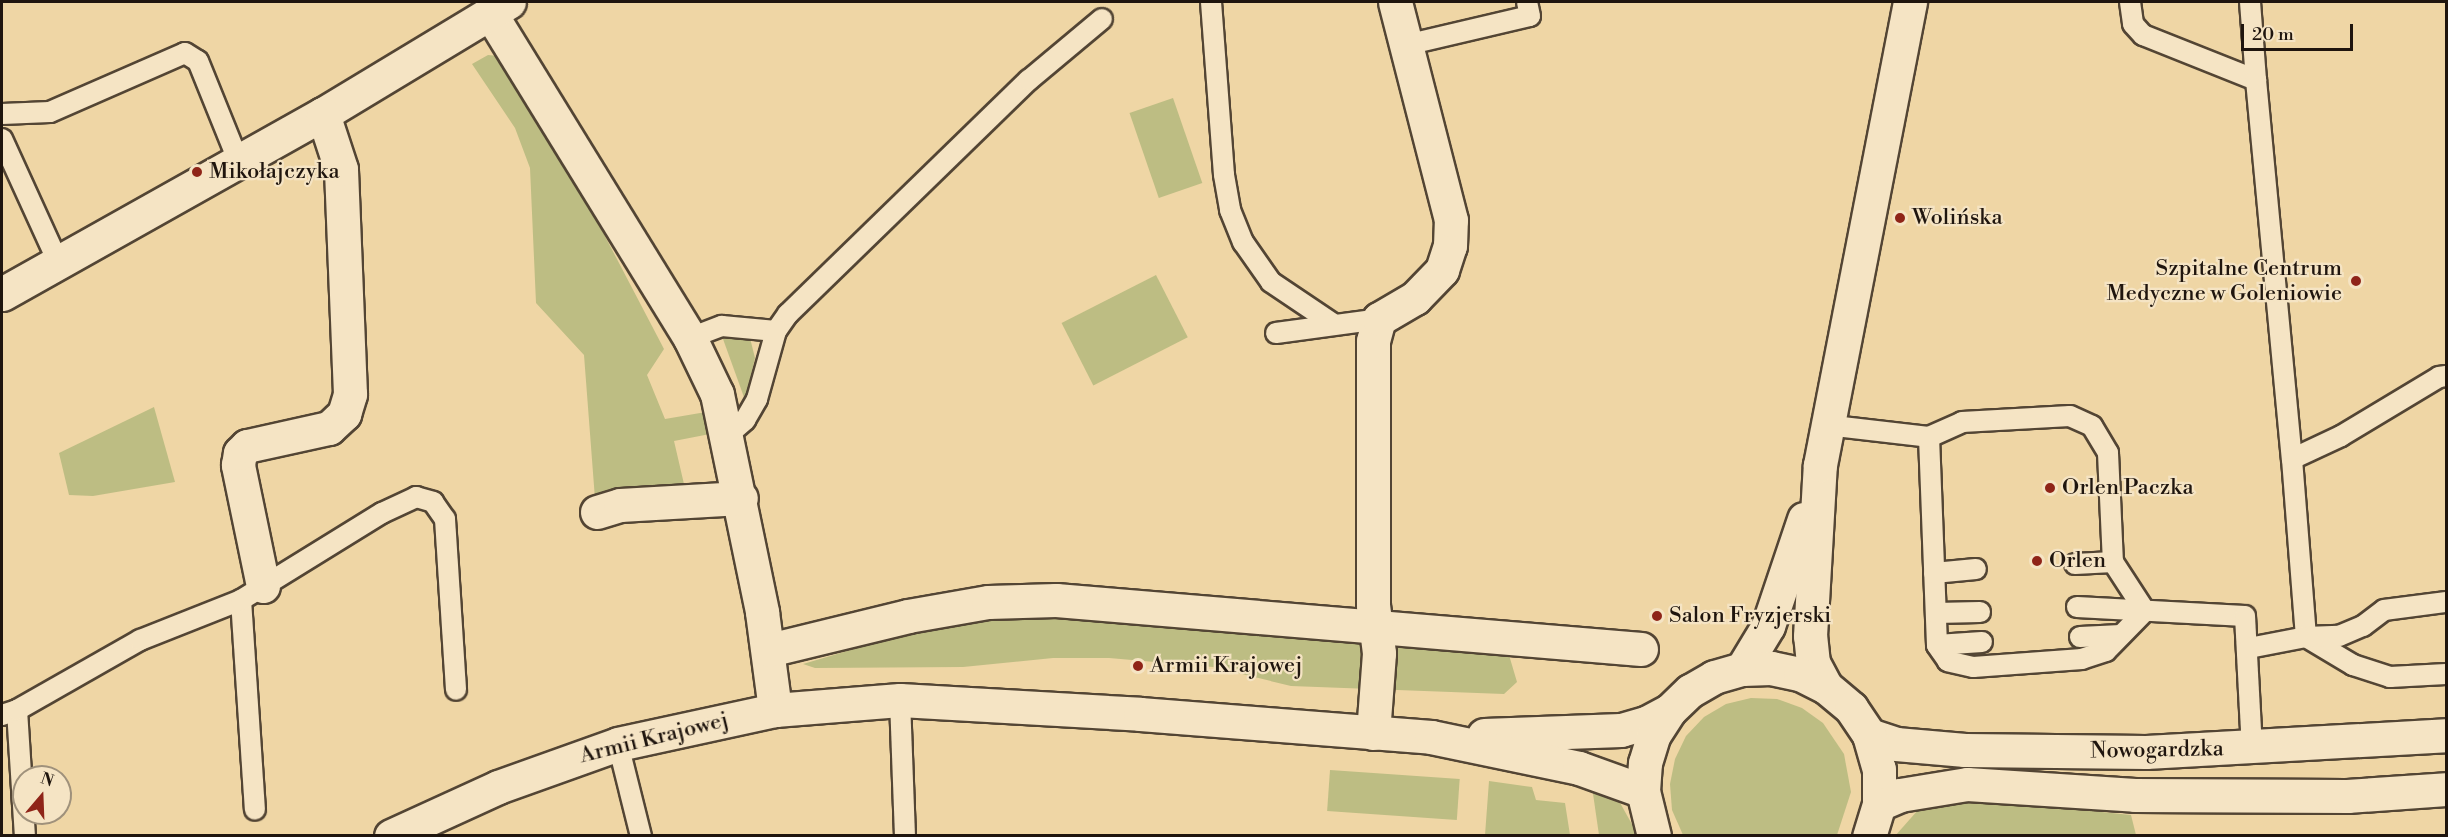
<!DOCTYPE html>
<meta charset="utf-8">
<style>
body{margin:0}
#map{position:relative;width:2448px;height:837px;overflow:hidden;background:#efd6a5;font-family:"Libre Bodoni",serif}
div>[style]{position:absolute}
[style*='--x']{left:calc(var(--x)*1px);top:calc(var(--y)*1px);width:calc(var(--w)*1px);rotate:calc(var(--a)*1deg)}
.green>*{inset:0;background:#bdbd83;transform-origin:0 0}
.roads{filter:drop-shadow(2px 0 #534534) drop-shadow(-2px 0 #534534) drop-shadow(0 2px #534534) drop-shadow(0 -2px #534534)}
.service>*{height:20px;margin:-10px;padding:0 10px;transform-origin:10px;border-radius:10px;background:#f5e4c4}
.minor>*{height:33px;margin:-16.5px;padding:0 16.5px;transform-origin:16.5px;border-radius:16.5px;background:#f5e4c4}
.tertiary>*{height:33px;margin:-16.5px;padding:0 16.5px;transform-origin:16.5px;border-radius:16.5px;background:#f5e4c4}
.dots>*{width:16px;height:16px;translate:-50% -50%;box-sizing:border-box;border:3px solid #f5e4c4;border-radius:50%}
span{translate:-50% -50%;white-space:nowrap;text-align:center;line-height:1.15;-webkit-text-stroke:4.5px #f5e4c4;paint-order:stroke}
.poi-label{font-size:22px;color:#1f150e}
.left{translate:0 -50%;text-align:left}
.right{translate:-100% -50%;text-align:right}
.street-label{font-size:22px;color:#1f150e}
.frame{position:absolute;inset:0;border:3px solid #1f150e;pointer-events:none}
.north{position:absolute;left:12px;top:765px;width:60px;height:60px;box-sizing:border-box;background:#f5e4c4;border:2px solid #9f917b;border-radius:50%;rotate:19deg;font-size:16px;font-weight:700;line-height:24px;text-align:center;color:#1f150e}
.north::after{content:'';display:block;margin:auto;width:21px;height:27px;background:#8f2418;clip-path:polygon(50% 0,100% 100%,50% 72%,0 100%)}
.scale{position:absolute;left:2241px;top:24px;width:112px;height:27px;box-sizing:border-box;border:3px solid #1f150e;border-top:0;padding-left:8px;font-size:18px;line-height:21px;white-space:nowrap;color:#1f150e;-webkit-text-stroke:4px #f5e4c4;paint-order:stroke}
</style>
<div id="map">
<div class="green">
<div style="clip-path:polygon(488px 55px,499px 56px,574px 177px,664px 349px,647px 375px,665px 419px,706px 412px,710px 434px,674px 441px,687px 497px,595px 499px,584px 355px,536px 303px,530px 168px,515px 128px,472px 64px)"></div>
<div style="left:1173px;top:98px;width:90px;height:46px;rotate:71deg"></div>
<div style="left:1156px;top:275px;width:70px;height:106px;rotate:63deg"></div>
<div style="clip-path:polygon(731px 336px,750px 338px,755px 358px,745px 400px,723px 339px)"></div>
<div style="clip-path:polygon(154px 407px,175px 482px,93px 496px,69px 495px,59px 453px)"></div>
<div style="clip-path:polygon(997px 612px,1165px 622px,1509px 655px,1517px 682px,1504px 694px,1291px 686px,1213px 667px,1109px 658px,1053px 658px,963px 667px,815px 668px,803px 664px,936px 625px)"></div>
<div style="clip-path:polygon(1777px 699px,1802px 708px,1823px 723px,1844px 754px,1851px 792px,1837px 835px,1683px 835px,1672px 810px,1670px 784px,1675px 759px,1686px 736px,1704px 717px,1726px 704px,1751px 698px)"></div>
<div style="left:1330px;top:770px;width:130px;height:41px;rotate:4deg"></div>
<div style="clip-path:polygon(1591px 780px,1619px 801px,1638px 835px,1599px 835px)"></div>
<div style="clip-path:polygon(1489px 781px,1532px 787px,1536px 800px,1565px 803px,1570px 835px,1485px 835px)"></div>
<div style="clip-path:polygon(1987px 800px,2131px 815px,2136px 835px,1895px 836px,1918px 810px,1943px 802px)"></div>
</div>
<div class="roads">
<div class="service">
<div style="--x:1211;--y:2;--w:173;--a:85.7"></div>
<div style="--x:1224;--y:175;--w:36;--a:80"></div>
<div style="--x:1230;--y:210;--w:35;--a:68"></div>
<div style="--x:1243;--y:242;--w:49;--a:55"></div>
<div style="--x:1271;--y:282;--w:73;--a:33.9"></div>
<div style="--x:2130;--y:2;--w:22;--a:82"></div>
<div style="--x:2133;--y:24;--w:15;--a:48"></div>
<div style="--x:2143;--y:35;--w:122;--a:21.7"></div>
<div style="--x:2256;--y:80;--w:381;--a:84.6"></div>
<div style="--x:2250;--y:2;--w:78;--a:85.6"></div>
<div style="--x:1406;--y:45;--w:127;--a:-13.2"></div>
<div style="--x:1530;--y:16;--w:14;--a:-102"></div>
<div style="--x:2;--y:114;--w:48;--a:-2.4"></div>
<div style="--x:50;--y:112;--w:147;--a:-23.6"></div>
<div style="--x:185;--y:53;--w:15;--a:32"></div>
<div style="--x:198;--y:61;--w:107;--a:68"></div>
<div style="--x:2;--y:139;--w:135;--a:65.5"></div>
<div style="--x:1276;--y:333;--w:104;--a:-7.7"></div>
<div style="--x:690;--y:338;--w:34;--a:-21"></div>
<div style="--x:722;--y:326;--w:54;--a:5.3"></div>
<div style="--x:776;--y:331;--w:21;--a:-55"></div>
<div style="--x:788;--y:314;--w:336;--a:-44.2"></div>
<div style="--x:1029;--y:80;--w:95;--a:-39.9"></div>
<div style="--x:1826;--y:425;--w:104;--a:6.6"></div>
<div style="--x:1929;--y:437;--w:208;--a:87.8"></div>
<div style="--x:1937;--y:645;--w:45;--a:-3.8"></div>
<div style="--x:728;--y:435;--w:23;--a:-41"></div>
<div style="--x:745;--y:420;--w:24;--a:-60"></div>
<div style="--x:757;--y:399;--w:71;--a:-74.4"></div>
<div style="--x:1929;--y:437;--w:36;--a:-24"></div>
<div style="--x:1962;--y:422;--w:108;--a:-3.2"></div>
<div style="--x:2070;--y:416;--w:24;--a:24"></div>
<div style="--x:2092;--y:426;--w:31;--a:59"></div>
<div style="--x:2108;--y:453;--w:109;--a:87.4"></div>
<div style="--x:2113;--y:562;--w:59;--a:56.9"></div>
<div style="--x:2145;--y:611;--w:56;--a:134.3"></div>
<div style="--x:2106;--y:651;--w:25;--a:162"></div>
<div style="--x:2082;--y:659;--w:109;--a:175.8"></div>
<div style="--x:1973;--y:667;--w:26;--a:-167"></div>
<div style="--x:1948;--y:661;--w:19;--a:-125"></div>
<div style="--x:2075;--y:564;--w:38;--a:-3"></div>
<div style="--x:1934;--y:573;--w:42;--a:-5.4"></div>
<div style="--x:241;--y:600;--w:210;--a:86.2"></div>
<div style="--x:2077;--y:607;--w:168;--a:3.1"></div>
<div style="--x:2245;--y:616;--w:132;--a:87"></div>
<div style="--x:1936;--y:613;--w:44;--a:-1.3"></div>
<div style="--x:2080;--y:637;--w:41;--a:-2.8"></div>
<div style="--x:2306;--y:637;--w:179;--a:-94.5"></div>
<div style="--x:2292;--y:459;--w:54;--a:-25.1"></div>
<div style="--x:2341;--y:436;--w:114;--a:-31"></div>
<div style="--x:2439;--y:377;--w:7;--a:-8"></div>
<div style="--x:2306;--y:637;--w:55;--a:30.8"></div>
<div style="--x:2353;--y:665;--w:39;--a:18"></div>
<div style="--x:2390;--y:677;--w:56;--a:-3.1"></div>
<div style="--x:2249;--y:648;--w:58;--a:-10.9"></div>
<div style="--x:2306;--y:637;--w:33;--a:-2"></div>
<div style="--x:2339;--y:636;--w:26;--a:-23"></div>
<div style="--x:2363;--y:626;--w:26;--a:-37"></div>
<div style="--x:2384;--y:610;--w:63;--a:-7.4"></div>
<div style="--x:900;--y:700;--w:136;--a:87.9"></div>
<div style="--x:17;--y:710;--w:126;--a:86.4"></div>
<div style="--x:2;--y:715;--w:16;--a:-18"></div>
<div style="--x:17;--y:710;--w:142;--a:-29.6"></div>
<div style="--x:140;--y:640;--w:109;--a:-21.6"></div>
<div style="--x:241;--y:600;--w:166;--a:-31.7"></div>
<div style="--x:382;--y:513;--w:38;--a:-25"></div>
<div style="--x:416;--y:497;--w:18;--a:16"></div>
<div style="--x:433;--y:502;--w:21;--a:55"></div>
<div style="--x:445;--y:519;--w:171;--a:86.3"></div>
<div style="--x:618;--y:744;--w:95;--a:76"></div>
</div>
<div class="minor">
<div style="--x:490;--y:13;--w:382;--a:58.4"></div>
<div style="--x:690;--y:338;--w:62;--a:64.3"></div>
<div style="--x:717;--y:394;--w:223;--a:78.3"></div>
<div style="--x:762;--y:612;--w:99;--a:82.4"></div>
<div style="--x:2;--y:294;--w:368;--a:-29.3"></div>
<div style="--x:323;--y:114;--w:217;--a:-31.1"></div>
<div style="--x:597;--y:512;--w:24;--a:-17"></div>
<div style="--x:620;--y:505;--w:121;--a:-3.3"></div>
<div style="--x:263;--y:586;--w:124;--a:-101.7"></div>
<div style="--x:238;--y:465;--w:12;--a:-81"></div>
<div style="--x:240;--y:453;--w:10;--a:-45"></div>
<div style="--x:247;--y:446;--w:84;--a:-12.4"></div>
<div style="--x:329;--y:428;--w:21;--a:-43"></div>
<div style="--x:344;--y:414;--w:21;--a:-73"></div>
<div style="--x:350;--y:394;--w:225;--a:-92.3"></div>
<div style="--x:341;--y:169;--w:58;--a:-108.1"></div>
<div style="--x:769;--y:650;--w:143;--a:-13.7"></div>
<div style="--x:908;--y:616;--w:81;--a:-9.9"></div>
<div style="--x:988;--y:602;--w:68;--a:-1.7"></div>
<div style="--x:1056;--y:600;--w:587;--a:4.79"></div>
<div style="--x:1373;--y:733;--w:80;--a:-85.7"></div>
<div style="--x:1379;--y:653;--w:48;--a:-97.1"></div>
<div style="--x:1373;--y:605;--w:264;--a:-90"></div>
<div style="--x:1373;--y:341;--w:23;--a:-75"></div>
<div style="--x:1379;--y:319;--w:42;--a:-30.3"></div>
<div style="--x:1415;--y:298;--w:39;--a:-46"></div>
<div style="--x:1442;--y:270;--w:25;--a:-72"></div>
<div style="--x:1450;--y:246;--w:26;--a:-88"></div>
<div style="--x:1451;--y:220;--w:225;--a:-104.4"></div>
</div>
<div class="tertiary">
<div style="--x:1742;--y:669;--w:50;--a:-58.8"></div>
<div style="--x:1768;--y:626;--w:113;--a:-71.4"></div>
<div style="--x:1826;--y:687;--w:27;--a:-118"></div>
<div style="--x:1813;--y:663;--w:27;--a:-96"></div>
<div style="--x:1810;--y:636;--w:171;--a:-86.7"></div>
<div style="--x:1820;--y:465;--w:472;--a:-79"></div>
<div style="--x:1484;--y:735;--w:137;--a:-2.1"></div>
<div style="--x:1621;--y:730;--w:26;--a:-16"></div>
<div style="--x:1646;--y:723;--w:26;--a:-28"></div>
<div style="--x:1869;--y:735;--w:28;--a:18"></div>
<div style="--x:1896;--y:744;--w:69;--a:5"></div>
<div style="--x:1965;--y:750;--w:181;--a:0.6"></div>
<div style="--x:2146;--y:752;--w:300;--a:-3.2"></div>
<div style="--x:1879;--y:804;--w:23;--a:-23"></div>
<div style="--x:1900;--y:795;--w:68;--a:-9.3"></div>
<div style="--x:1967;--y:784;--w:168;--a:3.7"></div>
<div style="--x:2135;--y:795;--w:212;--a:0.3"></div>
<div style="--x:2347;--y:796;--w:99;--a:-4"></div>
<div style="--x:391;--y:836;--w:118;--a:-24.6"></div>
<div style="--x:498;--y:787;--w:127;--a:-19.7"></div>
<div style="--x:618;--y:744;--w:161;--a:-12.2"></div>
<div style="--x:775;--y:710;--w:125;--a:-4.6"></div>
<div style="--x:900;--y:700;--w:240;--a:3.3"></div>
<div style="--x:1140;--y:714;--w:292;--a:4.5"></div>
<div style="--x:1431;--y:737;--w:151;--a:11.8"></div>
<div style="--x:1579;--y:768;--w:68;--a:19.8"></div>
<div style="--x:1654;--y:836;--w:46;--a:-103.7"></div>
<div style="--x:1643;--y:791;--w:28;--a:-86"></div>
<div style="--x:1645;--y:763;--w:28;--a:-73"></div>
<div style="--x:1653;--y:736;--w:30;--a:-57"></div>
<div style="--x:1669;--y:711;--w:29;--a:-44"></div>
<div style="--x:1690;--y:691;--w:28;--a:-30"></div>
<div style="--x:1714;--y:677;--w:29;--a:-16"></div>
<div style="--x:1742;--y:669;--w:29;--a:-2"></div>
<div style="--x:1771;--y:668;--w:30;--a:12"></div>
<div style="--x:1800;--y:674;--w:29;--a:27"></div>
<div style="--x:1826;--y:687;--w:33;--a:40"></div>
<div style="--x:1851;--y:708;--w:32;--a:56"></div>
<div style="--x:1869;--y:735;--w:35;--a:74"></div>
<div style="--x:1879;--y:769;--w:35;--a:90"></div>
<div style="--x:1879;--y:804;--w:34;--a:107"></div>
</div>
</div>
<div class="dots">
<div style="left:197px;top:172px;background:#8f2418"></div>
<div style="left:1900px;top:218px;background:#8f2418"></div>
<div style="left:2356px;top:281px;background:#8f2418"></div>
<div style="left:2050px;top:488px;background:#8f2418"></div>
<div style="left:2037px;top:561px;background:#8f2418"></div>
<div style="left:1657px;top:616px;background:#8f2418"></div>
<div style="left:1138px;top:666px;background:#8f2418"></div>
</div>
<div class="poi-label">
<span class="left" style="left:209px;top:172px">Mikołajczyka</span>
<span class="left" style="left:1912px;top:218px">Wolińska</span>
<span class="right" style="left:2342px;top:281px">Szpitalne Centrum<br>Medyczne w Goleniowie</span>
<span class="left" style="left:2062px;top:488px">Orlen Paczka</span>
<span class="left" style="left:2049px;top:561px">Orlen</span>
<span class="left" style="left:1669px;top:616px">Salon Fryzjerski</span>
<span class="left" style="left:1150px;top:666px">Armii Krajowej</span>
</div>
<div class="street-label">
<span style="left:654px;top:738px;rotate:-14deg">Armii Krajowej</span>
<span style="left:2157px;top:750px;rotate:-1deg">Nowogardzka</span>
</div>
<div class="frame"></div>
<div class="north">N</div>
<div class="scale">20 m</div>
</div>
